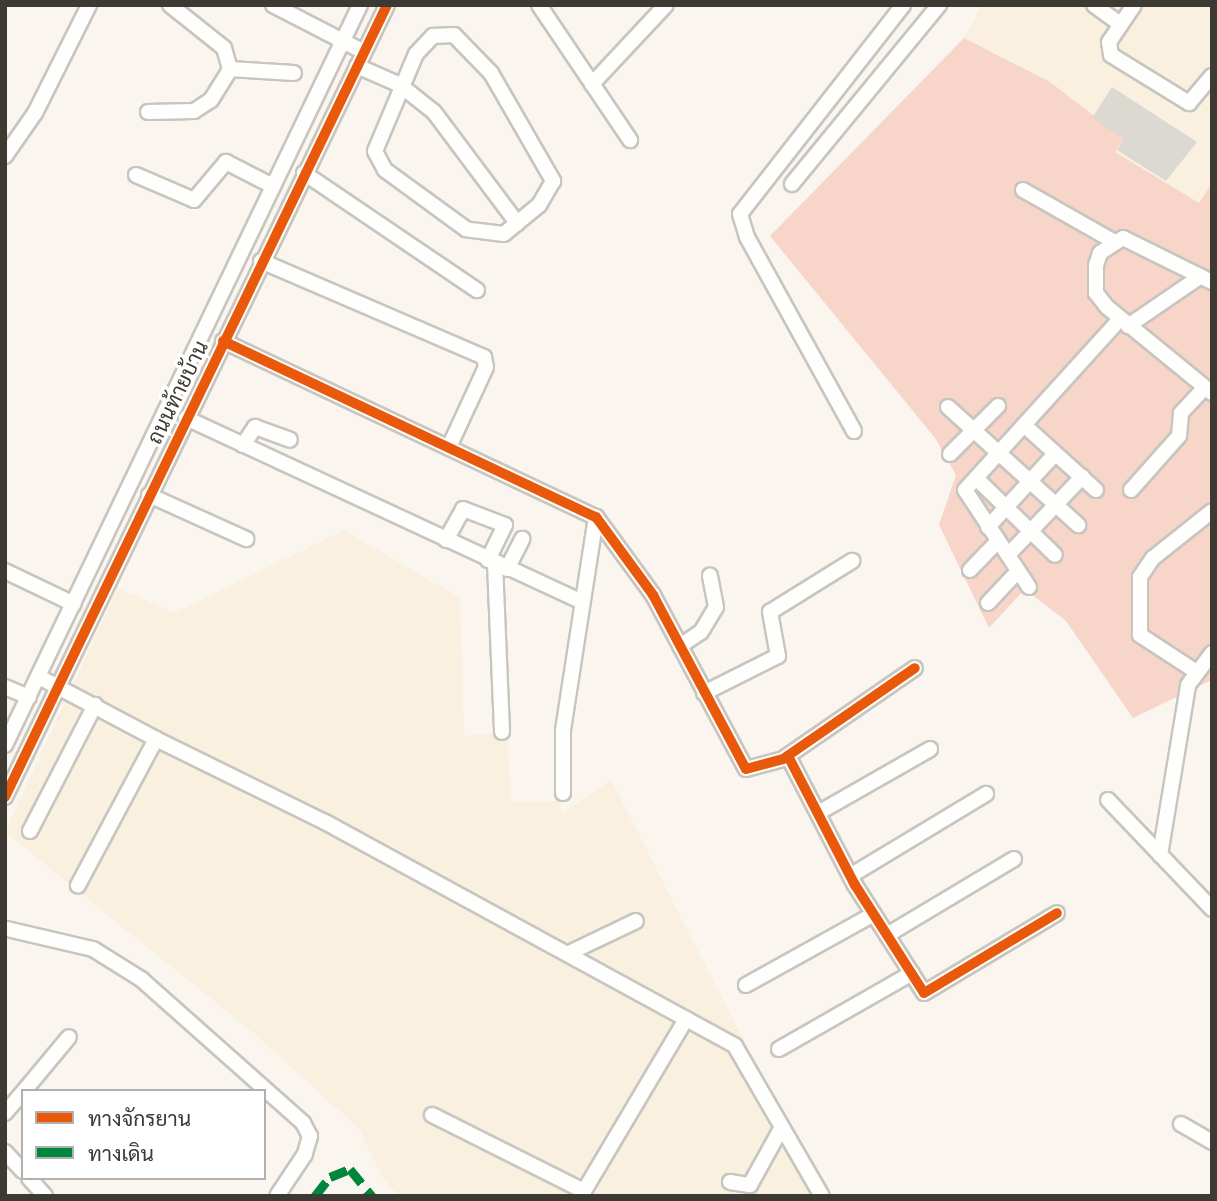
<!DOCTYPE html>
<meta charset="utf-8">
<style>
body{margin:0}
#map{position:relative;width:1217px;height:1201px;overflow:hidden;background:#faf6ef;font-family:"Noto Sans",Sarabun,sans-serif}
div>[style]{position:absolute}
[style*='--x']{left:calc(var(--x)*1px);top:calc(var(--y)*1px);width:calc(var(--w)*1px);rotate:calc(var(--a)*1deg)}
.built>*{inset:0;background:#f9f0e0}
.green>*{inset:0;background:#f7d5c8}
.building>*{inset:0;background:#dcd9d2}
.roads{filter:drop-shadow(2px 0 #c8c5bf) drop-shadow(-2px 0 #c8c5bf) drop-shadow(0 2px #c8c5bf) drop-shadow(0 -2px #c8c5bf)}
.minor>*{height:14px;margin:-7px;padding:0 7px;transform-origin:7px;border-radius:7px;background:#fefefd}
.quiet>*{height:9px;margin-top:-4.5px;transform-origin:0;background:repeating-linear-gradient(90deg,#00873e 0 18px,transparent 0 27px)}
.cycleway>*{height:10px;margin:-5px;padding:0 5px;transform-origin:5px;border-radius:5px;background:#e8590c}
span{translate:-50% -50%;white-space:nowrap;text-align:center;line-height:1.15;-webkit-text-stroke:7px #fff;paint-order:stroke}
.street-label{font-size:21px;color:#3d3933}
.frame{position:absolute;inset:0;border:7px solid #3d3933;pointer-events:none}
.legend{position:absolute;left:21px;top:1089px;width:245px;height:91px;box-sizing:border-box;background:#fff;border:2px solid #b1b0ad;margin:0;padding:9px 12px;list-style:none;font-size:21px;color:#3d3933}
.legend li{display:flex;align-items:center;gap:14px;height:35px}
.legend b{width:35px;border:2px solid #b1b0ad}
</style>
<div id="map">
<div class="built">
<div style="clip-path:polygon(982px 5px,1212px 5px,1212px 183px,1200px 204px,1115px 152px,1050px 83px,964px 38px)"></div>
<div style="clip-path:polygon(344px 530px,460px 598px,464px 736px,507px 732px,511px 802px,559px 801px,562px 813px,611px 780px,782px 1115px,832px 1196px,399px 1196px,381px 1176px,360px 1130px,257px 1036px,5px 832px,118px 588px,174px 613px)"></div>
</div>
<div class="green">
<div style="clip-path:polygon(964px 38px,1050px 82px,1124px 139px,1115px 152px,1199px 203px,1212px 183px,1212px 680px,1133px 718px,1066px 621px,1025px 589px,989px 628px,939px 525px,956px 475px,935px 438px,770px 236px)"></div>
</div>
<div class="building">
<div style="clip-path:polygon(1112px 87px,1197px 142px,1166px 181px,1117px 150px,1124px 139px,1092px 118px)"></div>
</div>
<div class="roads">
<div class="minor">
<div style="--x:273;--y:5;--w:102;--a:27.3"></div>
<div style="--x:539;--y:5;--w:163;--a:56"></div>
<div style="--x:1094;--y:5;--w:32;--a:36"></div>
<div style="--x:1134;--y:5;--w:45;--a:124"></div>
<div style="--x:1109;--y:42;--w:13;--a:81"></div>
<div style="--x:1111;--y:55;--w:92;--a:31.6"></div>
<div style="--x:1189;--y:103;--w:35;--a:-50"></div>
<div style="--x:454;--y:35;--w:53;--a:45.8"></div>
<div style="--x:491;--y:73;--w:125;--a:60.1"></div>
<div style="--x:553;--y:181;--w:28;--a:120"></div>
<div style="--x:539;--y:205;--w:45;--a:140.4"></div>
<div style="--x:504;--y:234;--w:38;--a:-173"></div>
<div style="--x:466;--y:229;--w:100;--a:-143.9"></div>
<div style="--x:385;--y:170;--w:21;--a:-118"></div>
<div style="--x:375;--y:151;--w:105;--a:-67.1"></div>
<div style="--x:416;--y:54;--w:25;--a:-47"></div>
<div style="--x:433;--y:36;--w:21;--a:-3"></div>
<div style="--x:357;--y:66;--w:47;--a:23.8"></div>
<div style="--x:400;--y:85;--w:43;--a:38.5"></div>
<div style="--x:434;--y:112;--w:139;--a:53.2"></div>
<div style="--x:230;--y:69;--w:64;--a:3.6"></div>
<div style="--x:592;--y:84;--w:108;--a:-46.9"></div>
<div style="--x:148;--y:112;--w:46;--a:-1.2"></div>
<div style="--x:194;--y:111;--w:20;--a:-33"></div>
<div style="--x:211;--y:100;--w:36;--a:-58"></div>
<div style="--x:230;--y:69;--w:22;--a:-106"></div>
<div style="--x:224;--y:48;--w:69;--a:-141.5"></div>
<div style="--x:5;--y:156;--w:52;--a:-55.1"></div>
<div style="--x:35;--y:113;--w:121;--a:-63.4"></div>
<div style="--x:304;--y:173;--w:209;--a:34.1"></div>
<div style="--x:136;--y:175;--w:63;--a:23.3"></div>
<div style="--x:194;--y:200;--w:50;--a:-49.9"></div>
<div style="--x:226;--y:162;--w:53;--a:27.1"></div>
<div style="--x:792;--y:184;--w:232;--a:-50.6"></div>
<div style="--x:1023;--y:190;--w:103;--a:29.5"></div>
<div style="--x:261;--y:261;--w:243;--a:23.3"></div>
<div style="--x:484;--y:357;--w:10;--a:79"></div>
<div style="--x:486;--y:367;--w:86;--a:114.8"></div>
<div style="--x:1212;--y:282;--w:99;--a:-153.7"></div>
<div style="--x:1123;--y:238;--w:27;--a:147"></div>
<div style="--x:1100;--y:253;--w:13;--a:108"></div>
<div style="--x:1096;--y:265;--w:28;--a:90"></div>
<div style="--x:1096;--y:293;--w:18;--a:52"></div>
<div style="--x:1107;--y:307;--w:136;--a:39.3"></div>
<div style="--x:1128;--y:326;--w:88;--a:-34.4"></div>
<div style="--x:223;--y:341;--w:412;--a:25.3"></div>
<div style="--x:596;--y:517;--w:97;--a:53.8"></div>
<div style="--x:653;--y:595;--w:197;--a:61.9"></div>
<div style="--x:746;--y:769;--w:38;--a:-15"></div>
<div style="--x:783;--y:759;--w:160;--a:-34.6"></div>
<div style="--x:948;--y:407;--w:176;--a:42.2"></div>
<div style="--x:186;--y:418;--w:434;--a:24.9"></div>
<div style="--x:1024;--y:425;--w:97;--a:42.1"></div>
<div style="--x:854;--y:431;--w:222;--a:-118.9"></div>
<div style="--x:747;--y:237;--w:24;--a:-107"></div>
<div style="--x:740;--y:214;--w:265;--a:-52"></div>
<div style="--x:243;--y:445;--w:22;--a:-56"></div>
<div style="--x:255;--y:427;--w:37;--a:20"></div>
<div style="--x:950;--y:454;--w:68;--a:-45"></div>
<div style="--x:976;--y:478;--w:110;--a:44.3"></div>
<div style="--x:1131;--y:490;--w:72;--a:-48.4"></div>
<div style="--x:1179;--y:436;--w:23;--a:-85"></div>
<div style="--x:1181;--y:413;--w:35;--a:-47"></div>
<div style="--x:149;--y:495;--w:107;--a:24.4"></div>
<div style="--x:988;--y:527;--w:99;--a:-47.5"></div>
<div style="--x:446;--y:540;--w:35;--a:-61"></div>
<div style="--x:463;--y:509;--w:45;--a:20.9"></div>
<div style="--x:505;--y:525;--w:39;--a:116"></div>
<div style="--x:1008;--y:555;--w:108;--a:-46.5"></div>
<div style="--x:495;--y:564;--w:168;--a:87.6"></div>
<div style="--x:507;--y:569;--w:34;--a:-63"></div>
<div style="--x:970;--y:570;--w:40;--a:-46"></div>
<div style="--x:5;--y:571;--w:76;--a:25.6"></div>
<div style="--x:1029;--y:587;--w:116;--a:-123.4"></div>
<div style="--x:965;--y:490;--w:231;--a:-47.8"></div>
<div style="--x:988;--y:603;--w:44;--a:-46.8"></div>
<div style="--x:680;--y:646;--w:25;--a:-34"></div>
<div style="--x:701;--y:632;--w:29;--a:-59"></div>
<div style="--x:716;--y:607;--w:32;--a:-101"></div>
<div style="--x:1195;--y:671;--w:66;--a:-146.8"></div>
<div style="--x:1140;--y:635;--w:58;--a:-90"></div>
<div style="--x:1140;--y:577;--w:23;--a:-56"></div>
<div style="--x:1153;--y:558;--w:75;--a:-38.5"></div>
<div style="--x:39;--y:677;--w:132;--a:27.9"></div>
<div style="--x:156;--y:739;--w:166;--a:118.1"></div>
<div style="--x:5;--y:687;--w:26;--a:23"></div>
<div style="--x:704;--y:693;--w:83;--a:-26.6"></div>
<div style="--x:778;--y:656;--w:45;--a:-100.3"></div>
<div style="--x:770;--y:612;--w:97;--a:-31.9"></div>
<div style="--x:156;--y:739;--w:188;--a:26.2"></div>
<div style="--x:325;--y:822;--w:467;--a:28.6"></div>
<div style="--x:735;--y:1046;--w:173;--a:59.9"></div>
<div style="--x:5;--y:745;--w:821;--a:-64.37"></div>
<div style="--x:788;--y:756;--w:145;--a:62.6"></div>
<div style="--x:855;--y:885;--w:128;--a:57.4"></div>
<div style="--x:924;--y:993;--w:155;--a:-31"></div>
<div style="--x:563;--y:793;--w:63;--a:-90"></div>
<div style="--x:563;--y:730;--w:216;--a:-81.2"></div>
<div style="--x:5;--y:797;--w:879;--a:-64.25"></div>
<div style="--x:1108;--y:800;--w:151;--a:46.3"></div>
<div style="--x:818;--y:813;--w:129;--a:-29.7"></div>
<div style="--x:30;--y:831;--w:142;--a:-62.7"></div>
<div style="--x:1160;--y:855;--w:172;--a:-80.6"></div>
<div style="--x:1188;--y:685;--w:40;--a:-53"></div>
<div style="--x:850;--y:876;--w:159;--a:-31.1"></div>
<div style="--x:7;--y:929;--w:88;--a:13.1"></div>
<div style="--x:93;--y:949;--w:57;--a:32"></div>
<div style="--x:141;--y:979;--w:217;--a:41.6"></div>
<div style="--x:303;--y:1123;--w:15;--a:62"></div>
<div style="--x:310;--y:1136;--w:19;--a:106"></div>
<div style="--x:305;--y:1154;--w:50;--a:123.7"></div>
<div style="--x:887;--y:935;--w:148;--a:-30.9"></div>
<div style="--x:569;--y:953;--w:74;--a:-25.5"></div>
<div style="--x:746;--y:985;--w:146;--a:-29"></div>
<div style="--x:779;--y:1049;--w:153;--a:-29.7"></div>
<div style="--x:24;--y:1091;--w:70;--a:-50.2"></div>
<div style="--x:5;--y:1113;--w:28;--a:-49"></div>
<div style="--x:432;--y:1115;--w:170;--a:26.6"></div>
<div style="--x:584;--y:1191;--w:200;--a:-59.3"></div>
<div style="--x:1181;--y:1124;--w:36;--a:30"></div>
<div style="--x:5;--y:1152;--w:26;--a:47"></div>
<div style="--x:29;--y:1178;--w:24;--a:48"></div>
<div style="--x:730;--y:1182;--w:20;--a:9"></div>
<div style="--x:750;--y:1185;--w:66;--a:-61.1"></div>
</div>
</div>
<div class="quiet">
<div style="--x:315;--y:1196;--w:24;--a:-52"></div>
<div style="--x:330;--y:1177;--w:22;--a:-22"></div>
<div style="--x:350;--y:1169;--w:35;--a:51"></div>
</div>
<div class="cycleway">
<div style="--x:223;--y:341;--w:412;--a:25.3"></div>
<div style="--x:596;--y:517;--w:97;--a:53.8"></div>
<div style="--x:653;--y:595;--w:197;--a:61.9"></div>
<div style="--x:746;--y:769;--w:38;--a:-15"></div>
<div style="--x:783;--y:759;--w:160;--a:-34.6"></div>
<div style="--x:788;--y:756;--w:145;--a:62.6"></div>
<div style="--x:855;--y:885;--w:128;--a:57.4"></div>
<div style="--x:924;--y:993;--w:155;--a:-31"></div>
<div style="--x:5;--y:797;--w:879;--a:-64.25"></div>
</div>
<div class="street-label">
<span style="left:177px;top:392px;rotate:-64deg">ถนนท้ายบ้าน</span>
</div>
<div class="frame"></div>
<ul class="legend">
<li><b style="height:9px;background:#e8590c"></b>ทางจักรยาน</li>
<li><b style="height:9px;background:#00873e"></b>ทางเดิน</li>
</ul>
</div>
